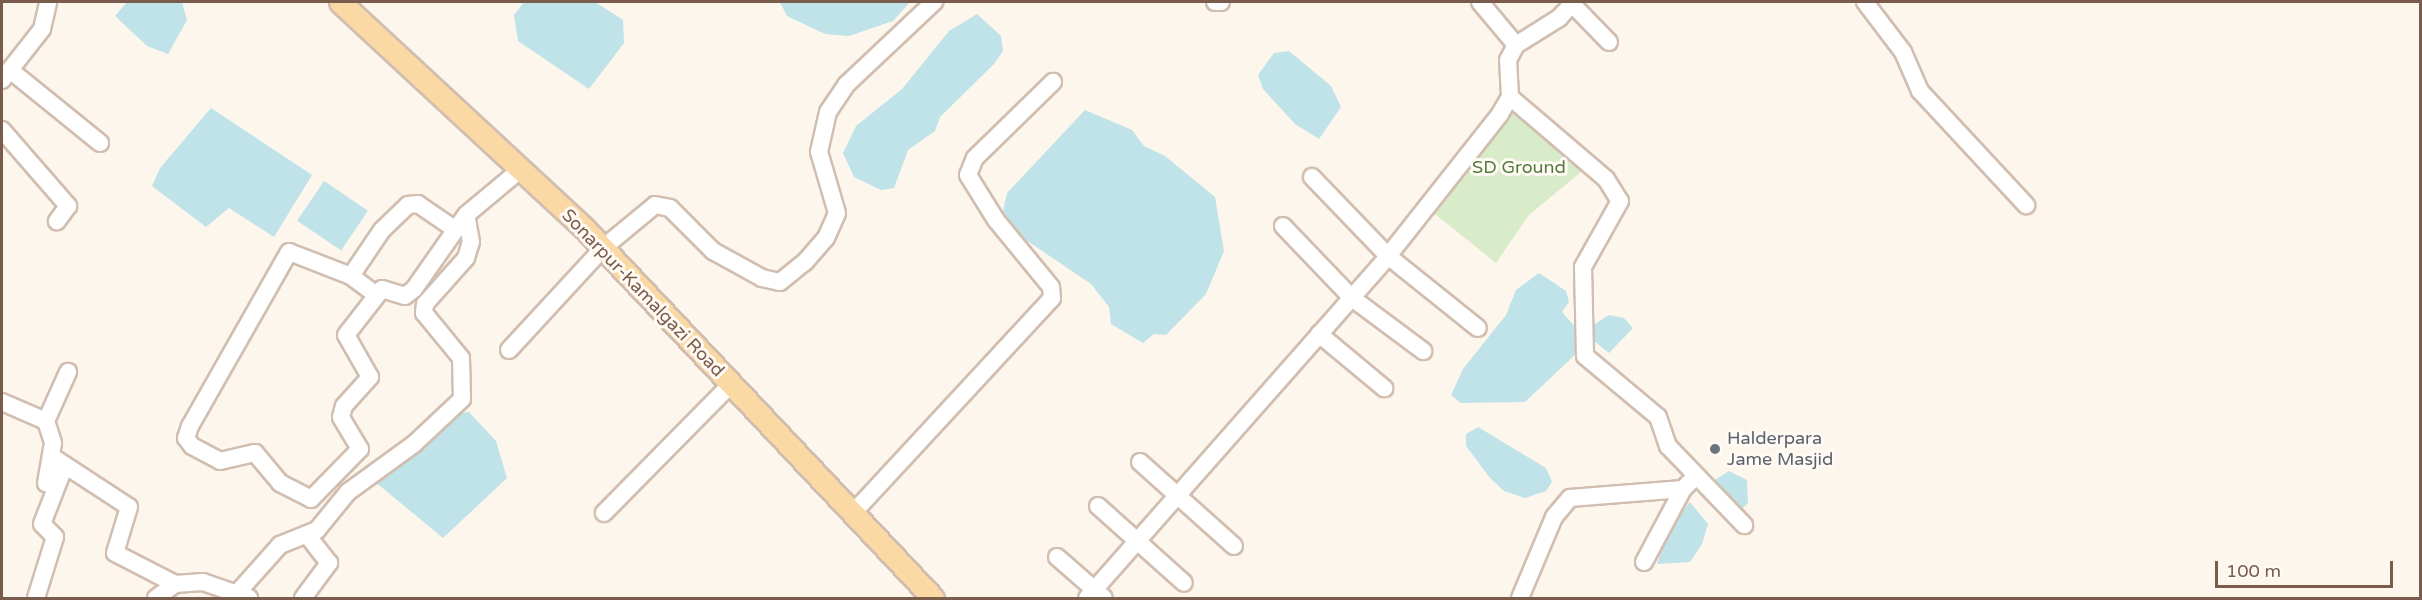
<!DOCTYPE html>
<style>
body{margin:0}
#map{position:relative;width:2422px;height:600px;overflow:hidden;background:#fdf6ec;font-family:"Varela Round",sans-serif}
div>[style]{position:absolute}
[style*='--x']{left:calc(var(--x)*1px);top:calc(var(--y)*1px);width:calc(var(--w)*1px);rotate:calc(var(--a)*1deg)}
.green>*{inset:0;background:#d8ecc9}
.water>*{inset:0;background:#bfe3e8;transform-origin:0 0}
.roads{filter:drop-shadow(2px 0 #d1beb0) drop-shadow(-2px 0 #d1beb0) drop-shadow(0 2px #d1beb0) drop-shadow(0 -2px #d1beb0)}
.minor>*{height:16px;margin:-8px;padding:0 8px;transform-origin:8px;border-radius:8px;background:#fff}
.major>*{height:21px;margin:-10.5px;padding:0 10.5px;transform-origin:10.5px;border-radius:10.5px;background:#fbd9a5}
.dots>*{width:16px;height:16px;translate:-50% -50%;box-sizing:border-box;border:3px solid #fffaf3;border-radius:50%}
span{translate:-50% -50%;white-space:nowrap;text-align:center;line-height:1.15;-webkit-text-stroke:6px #fffaf3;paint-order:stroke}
.park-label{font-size:18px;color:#537a41}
.street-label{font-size:18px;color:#7a5c4d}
.worship-label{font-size:18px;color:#5b616d}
.left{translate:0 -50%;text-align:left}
.frame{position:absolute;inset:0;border:3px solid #7a5c4d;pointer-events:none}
.scale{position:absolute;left:2215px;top:561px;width:178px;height:27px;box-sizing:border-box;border:3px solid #7a5c4d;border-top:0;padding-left:8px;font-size:18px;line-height:21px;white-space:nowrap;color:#7a5c4d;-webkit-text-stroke:4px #fffaf3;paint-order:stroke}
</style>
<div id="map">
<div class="green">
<div style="clip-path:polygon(1512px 104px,1587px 167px,1529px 215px,1496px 263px,1430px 210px)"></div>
</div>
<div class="water">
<div style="clip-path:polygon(127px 2px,182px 2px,187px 20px,168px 54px,147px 46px,115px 16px)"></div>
<div style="clip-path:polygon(524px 2px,595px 2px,623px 20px,624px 43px,589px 89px,518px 41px,514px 15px)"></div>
<div style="clip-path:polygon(780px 2px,910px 2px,893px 21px,849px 36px,825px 34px,787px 16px)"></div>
<div style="clip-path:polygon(977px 14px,1001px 36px,1003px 51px,994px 64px,940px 117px,935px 131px,908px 150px,894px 188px,881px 190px,854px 177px,843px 153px,856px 126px,902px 89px,949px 31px)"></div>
<div style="clip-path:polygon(1289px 51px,1331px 86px,1341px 107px,1319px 139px,1295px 124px,1263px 89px,1258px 75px,1274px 53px)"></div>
<div style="clip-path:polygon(211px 108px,312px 175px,274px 237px,229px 208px,206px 227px,152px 186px,160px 168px)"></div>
<div style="clip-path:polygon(1085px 110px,1132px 130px,1144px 146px,1165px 156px,1215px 197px,1224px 251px,1206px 294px,1166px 335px,1154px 334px,1143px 343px,1111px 324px,1109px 307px,1091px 284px,1020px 236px,1003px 211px,1007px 193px)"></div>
<div style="left:324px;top:181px;width:53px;height:48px;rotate:34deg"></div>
<div style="clip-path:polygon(1539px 273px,1566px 291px,1569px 302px,1562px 312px,1577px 329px,1577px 353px,1525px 402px,1461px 403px,1451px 395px,1463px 369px,1506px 315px,1516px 290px)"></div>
<div style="clip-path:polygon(1609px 315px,1624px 318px,1633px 328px,1609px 353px,1589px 337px,1590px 327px)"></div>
<div style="clip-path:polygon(469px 412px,496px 441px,507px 478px,443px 538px,374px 481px,450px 414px)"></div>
<div style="clip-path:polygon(1478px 427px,1546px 468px,1552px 482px,1546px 491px,1525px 498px,1504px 491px,1490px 478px,1466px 446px,1466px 434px)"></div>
<div style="clip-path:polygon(1729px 471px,1747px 480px,1748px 503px,1741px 510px,1715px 480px)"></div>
<div style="clip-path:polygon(1690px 502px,1708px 524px,1702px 544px,1690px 562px,1657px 564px,1669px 527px)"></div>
</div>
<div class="roads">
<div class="minor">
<div style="--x:1215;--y:2;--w:6;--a:0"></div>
<div style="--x:1480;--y:2;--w:56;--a:50.1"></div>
<div style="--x:1865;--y:2;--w:63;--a:52.8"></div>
<div style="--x:1903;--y:52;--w:43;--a:66.4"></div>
<div style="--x:1920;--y:91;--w:156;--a:47.1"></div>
<div style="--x:1572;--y:4;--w:53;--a:45.8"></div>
<div style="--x:10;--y:70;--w:116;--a:39"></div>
<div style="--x:2;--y:80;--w:65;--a:-51.9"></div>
<div style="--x:42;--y:29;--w:28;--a:-77"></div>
<div style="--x:1510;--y:97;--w:126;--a:40.5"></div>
<div style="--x:1606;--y:179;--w:26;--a:58"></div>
<div style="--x:1620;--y:201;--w:76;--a:119.3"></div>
<div style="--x:1583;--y:267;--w:89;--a:88.7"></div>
<div style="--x:1585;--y:356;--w:95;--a:39.9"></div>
<div style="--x:1658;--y:417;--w:31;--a:71"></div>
<div style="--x:1668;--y:446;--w:110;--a:46.1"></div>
<div style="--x:2;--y:130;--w:101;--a:49"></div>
<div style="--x:68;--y:206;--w:19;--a:126"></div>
<div style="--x:1312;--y:177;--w:110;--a:46.1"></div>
<div style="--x:1388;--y:256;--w:115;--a:38.7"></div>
<div style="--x:1283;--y:226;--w:100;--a:46.2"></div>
<div style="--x:1352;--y:298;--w:89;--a:36.7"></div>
<div style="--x:453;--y:228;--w:42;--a:-145.6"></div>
<div style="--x:418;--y:204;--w:10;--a:174"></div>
<div style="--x:408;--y:205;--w:36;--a:136"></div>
<div style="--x:382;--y:230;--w:55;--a:124"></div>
<div style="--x:351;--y:276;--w:66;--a:-158.8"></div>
<div style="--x:289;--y:252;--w:200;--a:119.6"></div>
<div style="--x:190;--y:426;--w:13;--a:108"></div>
<div style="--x:186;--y:438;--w:10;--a:53"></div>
<div style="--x:192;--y:446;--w:32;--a:28"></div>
<div style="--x:220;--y:461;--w:36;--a:-13"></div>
<div style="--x:255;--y:453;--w:39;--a:50"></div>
<div style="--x:280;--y:483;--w:35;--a:27"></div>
<div style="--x:311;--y:499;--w:70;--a:-45.6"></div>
<div style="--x:360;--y:449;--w:37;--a:-121"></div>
<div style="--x:341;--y:417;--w:11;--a:-75"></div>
<div style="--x:344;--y:406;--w:39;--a:-48"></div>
<div style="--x:370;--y:377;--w:48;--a:-119.7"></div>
<div style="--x:346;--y:335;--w:58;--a:-52"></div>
<div style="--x:382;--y:289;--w:24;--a:17"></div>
<div style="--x:405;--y:296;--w:11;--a:-38"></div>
<div style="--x:414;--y:289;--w:90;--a:-54.9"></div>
<div style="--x:351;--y:276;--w:31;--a:37"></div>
<div style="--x:1319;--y:334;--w:85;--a:39.7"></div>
<div style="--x:509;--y:350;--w:139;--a:-47.3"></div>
<div style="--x:603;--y:248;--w:67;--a:-39.6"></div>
<div style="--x:655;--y:205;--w:15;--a:11"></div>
<div style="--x:670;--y:208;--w:61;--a:45"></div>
<div style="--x:713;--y:251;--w:56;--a:28.9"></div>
<div style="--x:762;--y:278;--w:18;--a:13"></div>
<div style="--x:780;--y:282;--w:32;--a:-39"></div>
<div style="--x:805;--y:262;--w:32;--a:-49"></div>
<div style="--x:826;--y:238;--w:27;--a:-66"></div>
<div style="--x:837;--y:213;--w:64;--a:-106.4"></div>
<div style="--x:819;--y:152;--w:41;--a:-77.3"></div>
<div style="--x:828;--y:112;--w:34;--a:-56"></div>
<div style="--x:847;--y:84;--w:120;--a:-43.3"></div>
<div style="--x:2;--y:402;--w:48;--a:23.4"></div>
<div style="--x:46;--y:421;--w:23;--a:72"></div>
<div style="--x:53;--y:443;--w:41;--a:99.9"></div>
<div style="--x:46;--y:421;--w:54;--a:-65.8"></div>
<div style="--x:51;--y:456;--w:93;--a:33.2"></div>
<div style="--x:129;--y:507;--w:48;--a:106.9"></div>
<div style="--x:115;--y:553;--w:68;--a:27.3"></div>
<div style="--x:1140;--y:462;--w:126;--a:41.8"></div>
<div style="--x:1098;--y:506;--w:115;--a:41.8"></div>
<div style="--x:604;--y:513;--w:181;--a:-45.4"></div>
<div style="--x:853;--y:513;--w:293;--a:-47.2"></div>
<div style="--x:1052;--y:298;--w:11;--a:-95"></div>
<div style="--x:1051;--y:287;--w:87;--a:-129.4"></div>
<div style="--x:996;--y:220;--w:53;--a:-121.9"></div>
<div style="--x:968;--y:175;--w:18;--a:-68"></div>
<div style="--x:975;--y:158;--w:109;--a:-44.3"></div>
<div style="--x:1057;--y:557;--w:62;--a:41.1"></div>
<div style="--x:1644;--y:562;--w:83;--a:-61.9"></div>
<div style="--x:239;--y:591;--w:62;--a:-48.3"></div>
<div style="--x:280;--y:545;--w:40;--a:-22"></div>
<div style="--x:317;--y:530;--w:49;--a:-50.8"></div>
<div style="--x:348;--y:492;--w:82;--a:-36"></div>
<div style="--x:414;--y:444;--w:66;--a:-43.2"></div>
<div style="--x:462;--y:399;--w:41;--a:-91.4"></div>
<div style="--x:461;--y:358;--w:58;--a:-129.4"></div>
<div style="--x:424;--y:313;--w:9;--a:-84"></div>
<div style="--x:425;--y:304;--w:62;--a:-48.3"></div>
<div style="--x:466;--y:258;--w:17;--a:-73"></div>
<div style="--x:471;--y:242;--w:27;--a:-100"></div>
<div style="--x:466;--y:215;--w:72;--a:-39.9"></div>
<div style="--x:36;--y:598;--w:64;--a:-72.7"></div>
<div style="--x:55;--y:537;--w:18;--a:-135"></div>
<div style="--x:42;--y:524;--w:63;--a:-68.7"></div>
<div style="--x:156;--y:598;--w:24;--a:-36"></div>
<div style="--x:175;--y:584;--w:28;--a:-4"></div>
<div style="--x:203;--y:582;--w:49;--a:19.2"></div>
<div style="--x:303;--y:598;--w:44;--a:-53.4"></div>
<div style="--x:329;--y:563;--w:34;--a:-128"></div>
<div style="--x:1087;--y:598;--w:456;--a:-48.6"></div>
<div style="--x:1388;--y:256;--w:181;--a:-51.7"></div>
<div style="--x:1500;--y:114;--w:20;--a:-60"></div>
<div style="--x:1510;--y:97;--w:37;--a:-93"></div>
<div style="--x:1508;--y:60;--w:17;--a:-62"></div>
<div style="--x:1516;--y:45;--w:51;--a:-32.1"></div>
<div style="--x:1559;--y:18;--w:22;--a:-47"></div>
<div style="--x:1520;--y:598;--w:88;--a:-67.2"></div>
<div style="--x:1554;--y:517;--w:25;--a:-50"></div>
<div style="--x:1570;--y:498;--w:113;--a:-4.6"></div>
<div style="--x:1683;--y:489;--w:18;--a:-45"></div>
</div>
<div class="major">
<div style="--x:340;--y:2;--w:334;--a:42.8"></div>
<div style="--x:585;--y:229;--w:507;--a:46.68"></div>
</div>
</div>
<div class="dots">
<div style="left:1715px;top:449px;background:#6b7280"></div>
</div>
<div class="park-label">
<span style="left:1519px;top:167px">SD Ground</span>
</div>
<div class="street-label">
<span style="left:643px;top:293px;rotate:46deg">Sonarpur-Kamalgazi Road</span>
</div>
<div class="worship-label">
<span class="left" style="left:1727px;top:449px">Halderpara<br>Jame Masjid</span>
</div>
<div class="frame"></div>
<div class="scale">100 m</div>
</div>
